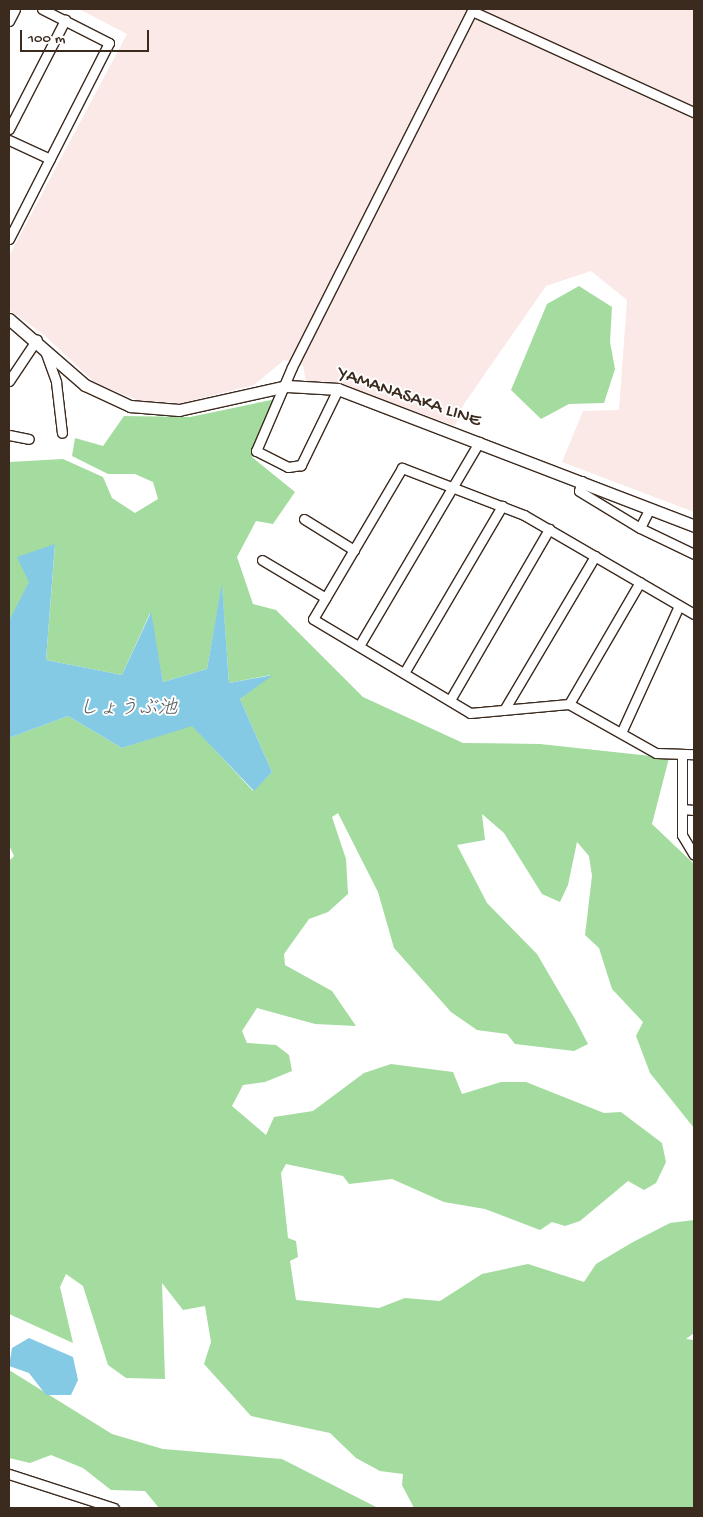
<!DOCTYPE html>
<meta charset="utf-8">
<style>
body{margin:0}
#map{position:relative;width:703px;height:1517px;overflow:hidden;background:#fff;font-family:"Gochi Hand","Klee One",sans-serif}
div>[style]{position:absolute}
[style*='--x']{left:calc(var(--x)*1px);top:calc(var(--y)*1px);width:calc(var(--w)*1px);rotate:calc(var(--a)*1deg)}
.built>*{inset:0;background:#fbe9e7}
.green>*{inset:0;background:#a4db9f}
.water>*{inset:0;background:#84cae5}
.roads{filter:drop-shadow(1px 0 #3b2a1e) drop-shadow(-1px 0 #3b2a1e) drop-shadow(0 1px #3b2a1e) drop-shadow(0 -1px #3b2a1e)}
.minor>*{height:9px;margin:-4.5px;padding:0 4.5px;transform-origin:4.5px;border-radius:4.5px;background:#fff}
.major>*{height:11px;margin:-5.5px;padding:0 5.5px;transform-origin:5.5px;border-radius:5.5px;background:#fff}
span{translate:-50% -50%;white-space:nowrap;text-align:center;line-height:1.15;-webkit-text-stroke:4px #fff;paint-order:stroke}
.street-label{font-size:19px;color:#3b2a1e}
.water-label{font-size:20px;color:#515a5a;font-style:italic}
.frame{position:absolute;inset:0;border:10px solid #3b2a1e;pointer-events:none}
.scale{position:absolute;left:20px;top:30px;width:129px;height:22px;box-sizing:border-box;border:2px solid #3b2a1e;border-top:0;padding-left:6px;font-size:15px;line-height:18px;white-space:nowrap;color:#3b2a1e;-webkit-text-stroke:4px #fff;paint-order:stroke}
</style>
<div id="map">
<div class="built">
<div style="clip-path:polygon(79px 9px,694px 9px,694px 512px,562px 462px,583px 411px,619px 410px,627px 300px,591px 271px,546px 286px,464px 404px,455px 426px,335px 382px,306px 381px,303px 366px,284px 360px,254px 385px,182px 403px,139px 401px,94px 382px,43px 334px,9px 310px,9px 256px,127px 34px)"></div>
</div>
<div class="green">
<div style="clip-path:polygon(579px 286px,612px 307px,610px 342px,615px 369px,604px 403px,569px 404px,541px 419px,511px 390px,547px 304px)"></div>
<div style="clip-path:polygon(276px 399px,252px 457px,295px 492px,273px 524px,256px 521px,237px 557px,253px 604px,276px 610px,363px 697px,463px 743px,540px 744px,669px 758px,652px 824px,694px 864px,694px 1128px,650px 1073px,636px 1036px,643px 1022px,612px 989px,599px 948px,585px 935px,592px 876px,589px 856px,577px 842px,568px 885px,560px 902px,542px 894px,504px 833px,482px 814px,485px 840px,457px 845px,487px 903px,537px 954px,575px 1019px,588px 1044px,574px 1051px,515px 1044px,507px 1034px,477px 1030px,451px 1012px,394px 948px,378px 892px,338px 813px,332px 817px,346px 859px,348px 894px,328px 912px,309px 919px,284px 954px,285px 965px,332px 991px,356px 1026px,315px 1024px,257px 1008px,242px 1031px,247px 1043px,276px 1045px,289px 1055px,292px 1071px,265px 1082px,243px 1085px,232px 1106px,266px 1135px,274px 1117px,313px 1111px,364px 1073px,391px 1064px,453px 1072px,462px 1094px,501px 1082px,526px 1082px,604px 1113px,621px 1112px,662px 1143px,666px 1162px,656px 1183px,644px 1190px,628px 1181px,580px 1221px,565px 1226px,552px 1222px,540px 1230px,485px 1209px,444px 1202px,392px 1179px,349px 1184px,343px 1176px,286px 1164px,281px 1173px,288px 1238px,296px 1241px,298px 1257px,290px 1261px,296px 1300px,379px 1308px,405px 1298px,440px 1301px,482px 1274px,528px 1264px,584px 1282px,596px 1264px,633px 1242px,670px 1223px,694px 1220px,694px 1333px,686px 1339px,694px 1340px,694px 1508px,414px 1508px,402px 1485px,403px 1474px,380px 1471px,356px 1458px,330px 1433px,251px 1416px,204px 1364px,211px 1342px,205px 1306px,183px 1310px,162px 1283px,165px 1379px,126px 1378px,108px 1365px,83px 1286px,66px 1274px,60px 1287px,73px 1343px,9px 1314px,9px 861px,14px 856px,9px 845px,9px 738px,68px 716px,122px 748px,192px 725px,253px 791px,272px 772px,240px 699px,271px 675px,229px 683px,222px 586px,207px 669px,163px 682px,150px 613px,122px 675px,46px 660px,55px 545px,9px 621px,9px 462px,63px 459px,103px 477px,112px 498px,135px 513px,158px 499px,153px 482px,135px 474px,108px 474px,72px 456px,75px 438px,103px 446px,124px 416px,190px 417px)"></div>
<div style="clip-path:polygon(9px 1370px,112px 1434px,163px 1449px,282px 1459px,378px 1508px,159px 1508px,145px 1491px,111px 1490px,83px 1468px,51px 1455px,30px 1463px,9px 1458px)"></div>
</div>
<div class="water">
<div style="clip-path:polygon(55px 544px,46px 660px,122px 675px,151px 612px,163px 682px,207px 669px,222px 583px,229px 683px,273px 675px,240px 699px,272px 772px,254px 791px,192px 726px,122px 748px,68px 716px,9px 738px,9px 621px,29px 582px,17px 557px)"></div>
<div style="clip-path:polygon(29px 1338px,73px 1357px,78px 1380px,71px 1395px,46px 1395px,29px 1373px,9px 1366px,12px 1348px)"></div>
</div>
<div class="roads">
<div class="minor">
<div style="--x:472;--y:11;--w:244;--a:24.5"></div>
<div style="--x:9;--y:21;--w:13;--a:-63"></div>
<div style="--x:9;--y:129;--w:123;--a:-62.8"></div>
<div style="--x:9;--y:140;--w:45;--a:24.9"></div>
<div style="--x:9;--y:239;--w:220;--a:-63"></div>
<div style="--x:109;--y:43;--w:75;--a:-153.1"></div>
<div style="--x:45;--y:351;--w:33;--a:70"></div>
<div style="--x:56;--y:382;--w:51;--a:83.3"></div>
<div style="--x:9;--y:381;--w:50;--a:-56.3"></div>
<div style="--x:338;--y:389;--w:85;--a:116"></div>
<div style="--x:301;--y:465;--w:13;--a:171"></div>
<div style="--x:288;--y:467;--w:36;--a:-153"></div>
<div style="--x:256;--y:451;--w:91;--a:-66.8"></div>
<div style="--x:292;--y:367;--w:401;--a:-63.2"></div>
<div style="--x:9;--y:435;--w:20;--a:11"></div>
<div style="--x:582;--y:481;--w:10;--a:107"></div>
<div style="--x:579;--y:491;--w:71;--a:31.2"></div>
<div style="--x:650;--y:508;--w:22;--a:117"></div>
<div style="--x:640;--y:528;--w:60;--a:25.7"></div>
<div style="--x:304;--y:519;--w:59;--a:31.8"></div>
<div style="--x:262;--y:560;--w:74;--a:30.7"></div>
<div style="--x:694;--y:614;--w:197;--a:-149.8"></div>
<div style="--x:524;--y:515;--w:131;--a:-158.9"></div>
<div style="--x:402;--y:468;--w:175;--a:120.5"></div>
<div style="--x:313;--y:619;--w:183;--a:30.9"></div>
<div style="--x:470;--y:713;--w:99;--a:-5.2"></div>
<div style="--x:569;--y:704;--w:100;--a:29.4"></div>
<div style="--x:656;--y:753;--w:38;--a:2"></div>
<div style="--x:359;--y:646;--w:237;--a:-59.5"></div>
<div style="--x:404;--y:673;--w:194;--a:-59.6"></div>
<div style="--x:450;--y:700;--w:198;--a:-59.9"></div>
<div style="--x:569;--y:704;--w:141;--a:-59.8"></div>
<div style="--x:504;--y:710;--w:179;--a:-59.4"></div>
<div style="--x:621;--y:733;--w:140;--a:-65.5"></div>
<div style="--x:682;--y:754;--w:81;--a:90"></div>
<div style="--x:682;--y:835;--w:23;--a:59"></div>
<div style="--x:682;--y:809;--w:12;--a:5"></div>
<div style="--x:9;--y:1474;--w:110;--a:17.9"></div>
</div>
<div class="major">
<div style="--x:9;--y:319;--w:101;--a:41"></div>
<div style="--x:85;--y:385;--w:50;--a:25"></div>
<div style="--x:130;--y:406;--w:49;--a:4.7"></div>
<div style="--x:179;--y:410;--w:111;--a:-12.5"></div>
<div style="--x:287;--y:386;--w:51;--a:3.4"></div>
<div style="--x:338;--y:389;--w:381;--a:21"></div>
</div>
</div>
<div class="street-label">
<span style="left:409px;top:398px;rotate:19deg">YAMANASAKA LINE</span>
</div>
<div class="water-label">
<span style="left:128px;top:709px">しょうぶ池</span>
</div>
<div class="frame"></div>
<div class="scale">100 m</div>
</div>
